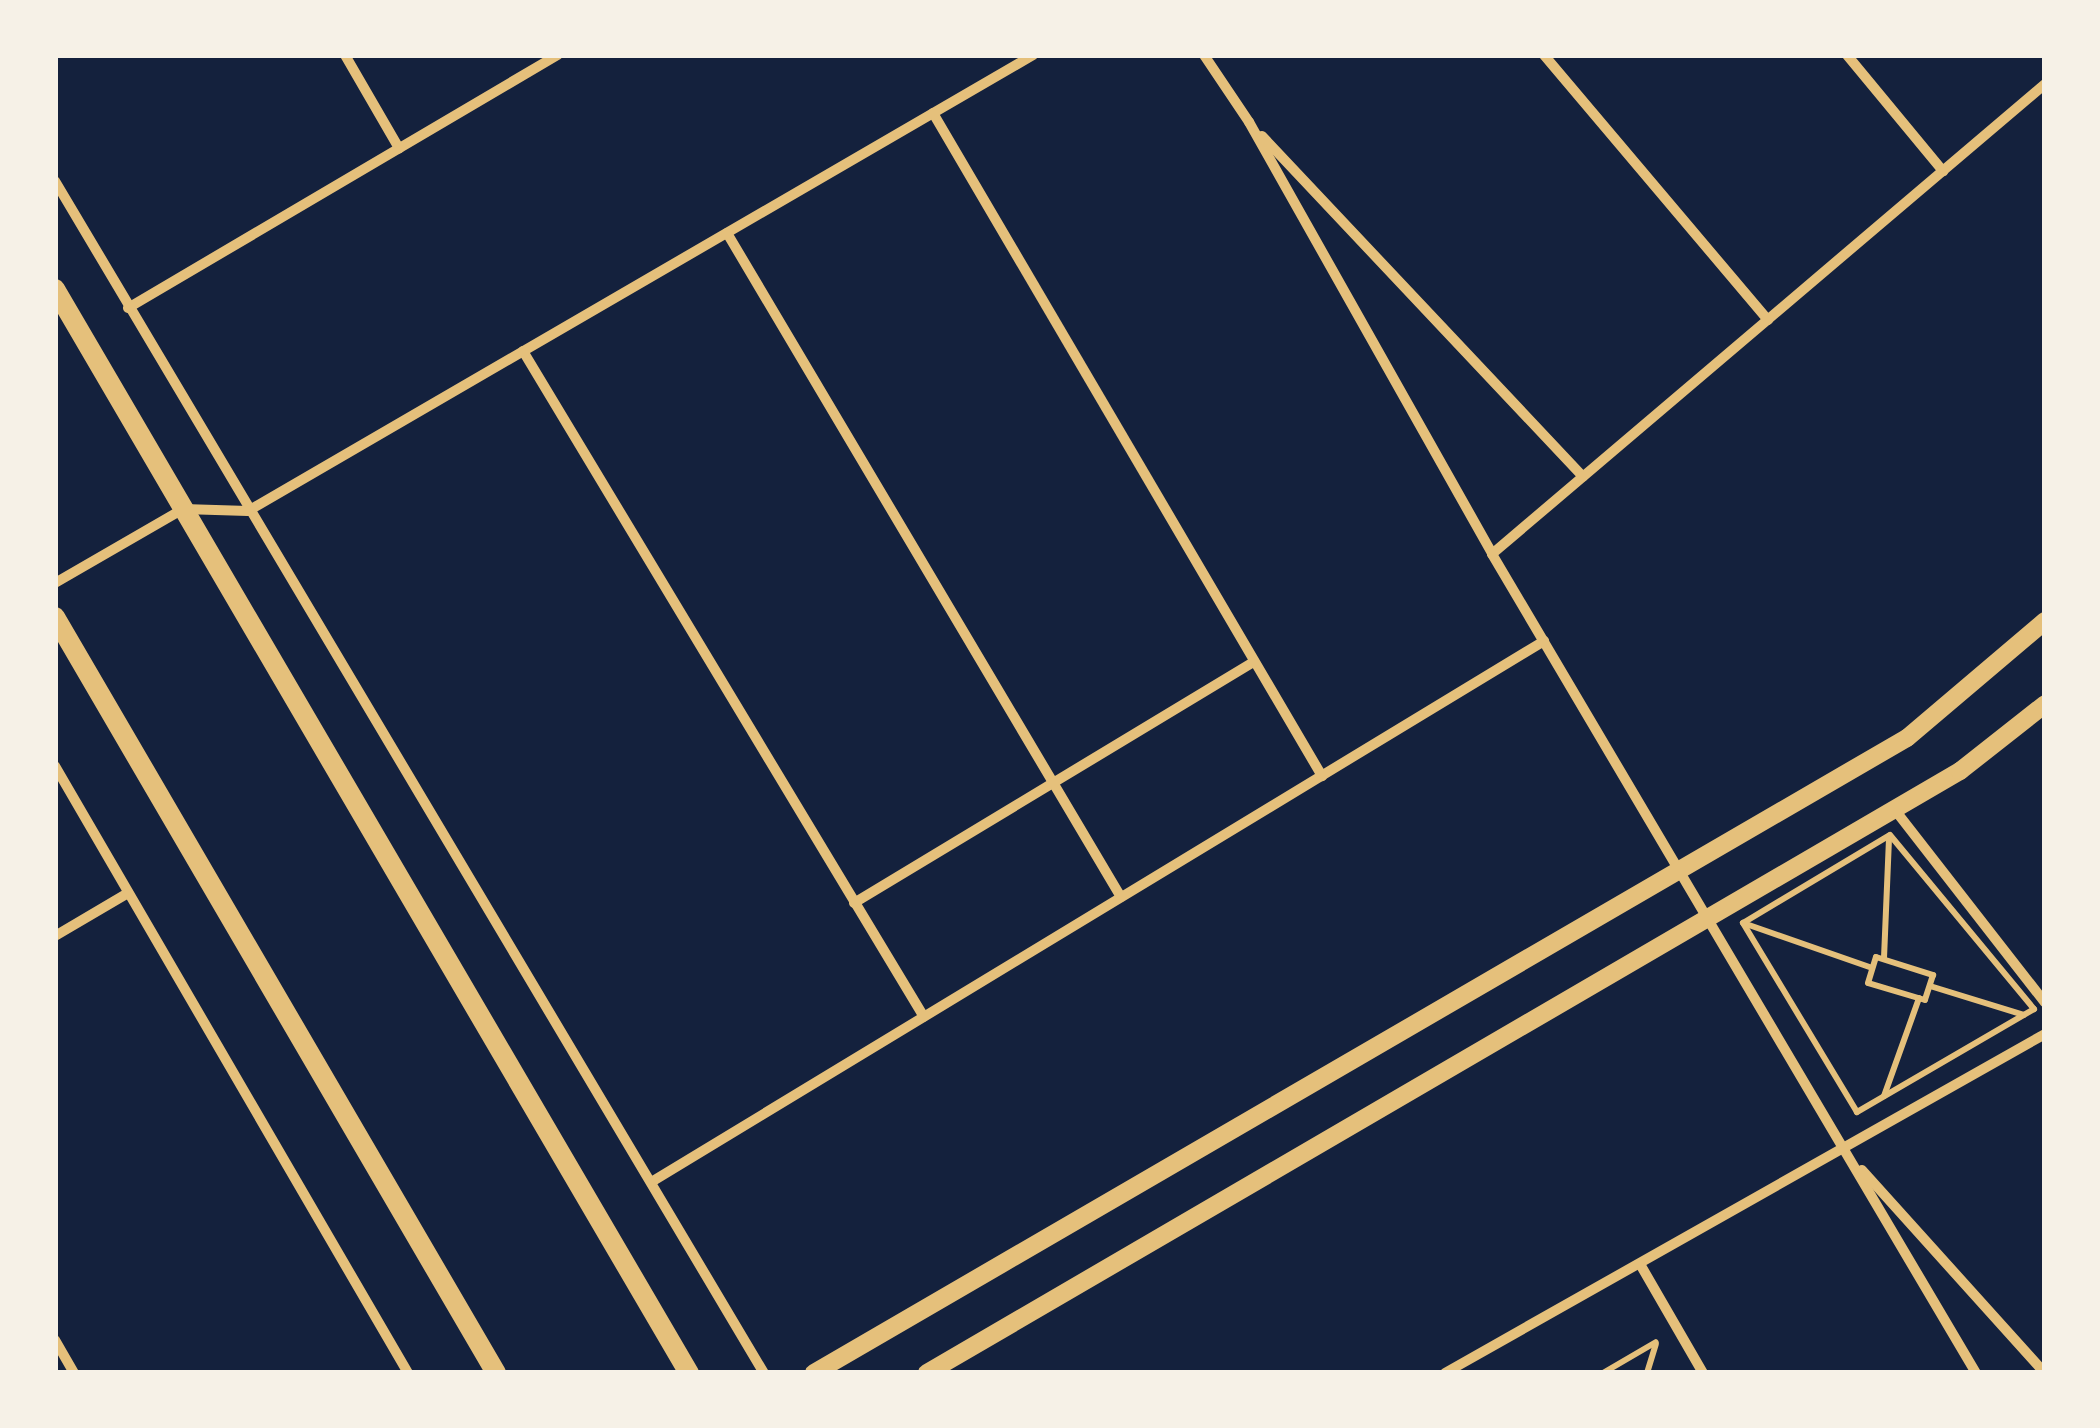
<!DOCTYPE html>
<style>
body{margin:0}
#map{position:relative;width:2100px;height:1428px;overflow:hidden;background:#14213d;font-family:"IBM Plex Sans",sans-serif}
div>[style]{position:absolute}
[style*='--x']{left:calc(var(--x)*1px);top:calc(var(--y)*1px);width:calc(var(--w)*1px);rotate:calc(var(--a)*1deg)}
.path>*{height:6px;margin:-3px;padding:0 3px;transform-origin:3px;border-radius:3px;background:#e5c07b}
.minor>*{height:10px;margin:-5px;padding:0 5px;transform-origin:5px;border-radius:5px;background:#e5c07b}
.tertiary>*{height:18px;margin:-9px;padding:0 9px;transform-origin:9px;border-radius:9px;background:#e5c07b}
.secondary>*{height:20px;margin:-10px;padding:0 10px;transform-origin:10px;border-radius:10px;background:#e5c07b}
span{translate:-50% -50%;white-space:nowrap;text-align:center;line-height:1.15;-webkit-text-stroke:10px #f6f1e7;paint-order:stroke}
.frame{position:absolute;inset:0;border:58px solid #f6f1e7;pointer-events:none}
</style>
<div id="map">
<div class="path">
<div style="--x:1890;--y:835;--w:226;--a:50.4"></div>
<div style="--x:2034;--y:1009;--w:205;--a:149.8"></div>
<div style="--x:1857;--y:1112;--w:221;--a:-121.1"></div>
<div style="--x:1743;--y:923;--w:171;--a:-30.9"></div>
<div style="--x:1746;--y:924;--w:133;--a:19.2"></div>
<div style="--x:1876;--y:957;--w:60;--a:17.5"></div>
<div style="--x:1933;--y:975;--w:26;--a:108"></div>
<div style="--x:1925;--y:1000;--w:59;--a:-163.4"></div>
<div style="--x:1868;--y:983;--w:27;--a:-73"></div>
<div style="--x:1884;--y:958;--w:117;--a:-87.6"></div>
<div style="--x:1930;--y:986;--w:98;--a:17.1"></div>
<div style="--x:1884;--y:1096;--w:104;--a:-70.3"></div>
<div style="--x:1603;--y:1373;--w:61;--a:-30.3"></div>
<div style="--x:1647;--y:1373;--w:30;--a:-73"></div>
</div>
<div class="minor">
<div style="--x:345;--y:55;--w:108;--a:59.9"></div>
<div style="--x:1204;--y:55;--w:81;--a:56.1"></div>
<div style="--x:1249;--y:122;--w:496;--a:60.6"></div>
<div style="--x:1492;--y:554;--w:951;--a:59.42"></div>
<div style="--x:1544;--y:55;--w:347;--a:49.8"></div>
<div style="--x:1847;--y:55;--w:151;--a:50.4"></div>
<div style="--x:933;--y:113;--w:769;--a:59.6"></div>
<div style="--x:1262;--y:136;--w:468;--a:46.7"></div>
<div style="--x:55;--y:181;--w:1387;--a:59.26"></div>
<div style="--x:727;--y:233;--w:772;--a:59.32"></div>
<div style="--x:128;--y:308;--w:499;--a:-30.5"></div>
<div style="--x:523;--y:351;--w:777;--a:58.95"></div>
<div style="--x:1492;--y:554;--w:726;--a:-40.36"></div>
<div style="--x:55;--y:583;--w:148;--a:-30"></div>
<div style="--x:183;--y:509;--w:65;--a:1.8"></div>
<div style="--x:248;--y:511;--w:908;--a:-30.15"></div>
<div style="--x:55;--y:766;--w:702;--a:59.82"></div>
<div style="--x:1895;--y:810;--w:244;--a:52.1"></div>
<div style="--x:854;--y:903;--w:467;--a:-31.1"></div>
<div style="--x:55;--y:936;--w:85;--a:-30.5"></div>
<div style="--x:1862;--y:1170;--w:273;--a:48"></div>
<div style="--x:653;--y:1181;--w:1042;--a:-31.22"></div>
<div style="--x:1640;--y:1264;--w:126;--a:60"></div>
<div style="--x:55;--y:1340;--w:38;--a:60"></div>
<div style="--x:1445;--y:1373;--w:689;--a:-29.47"></div>
</div>
<div class="tertiary">
<div style="--x:814;--y:1373;--w:1264;--a:-30.16"></div>
<div style="--x:1907;--y:738;--w:181;--a:-40.3"></div>
<div style="--x:927;--y:1373;--w:1196;--a:-30.23"></div>
<div style="--x:1960;--y:771;--w:108;--a:-38.2"></div>
</div>
<div class="secondary">
<div style="--x:55;--y:289;--w:1256;--a:59.68"></div>
<div style="--x:55;--y:617;--w:875;--a:59.74"></div>
</div>
<div class="frame"></div>
</div>
